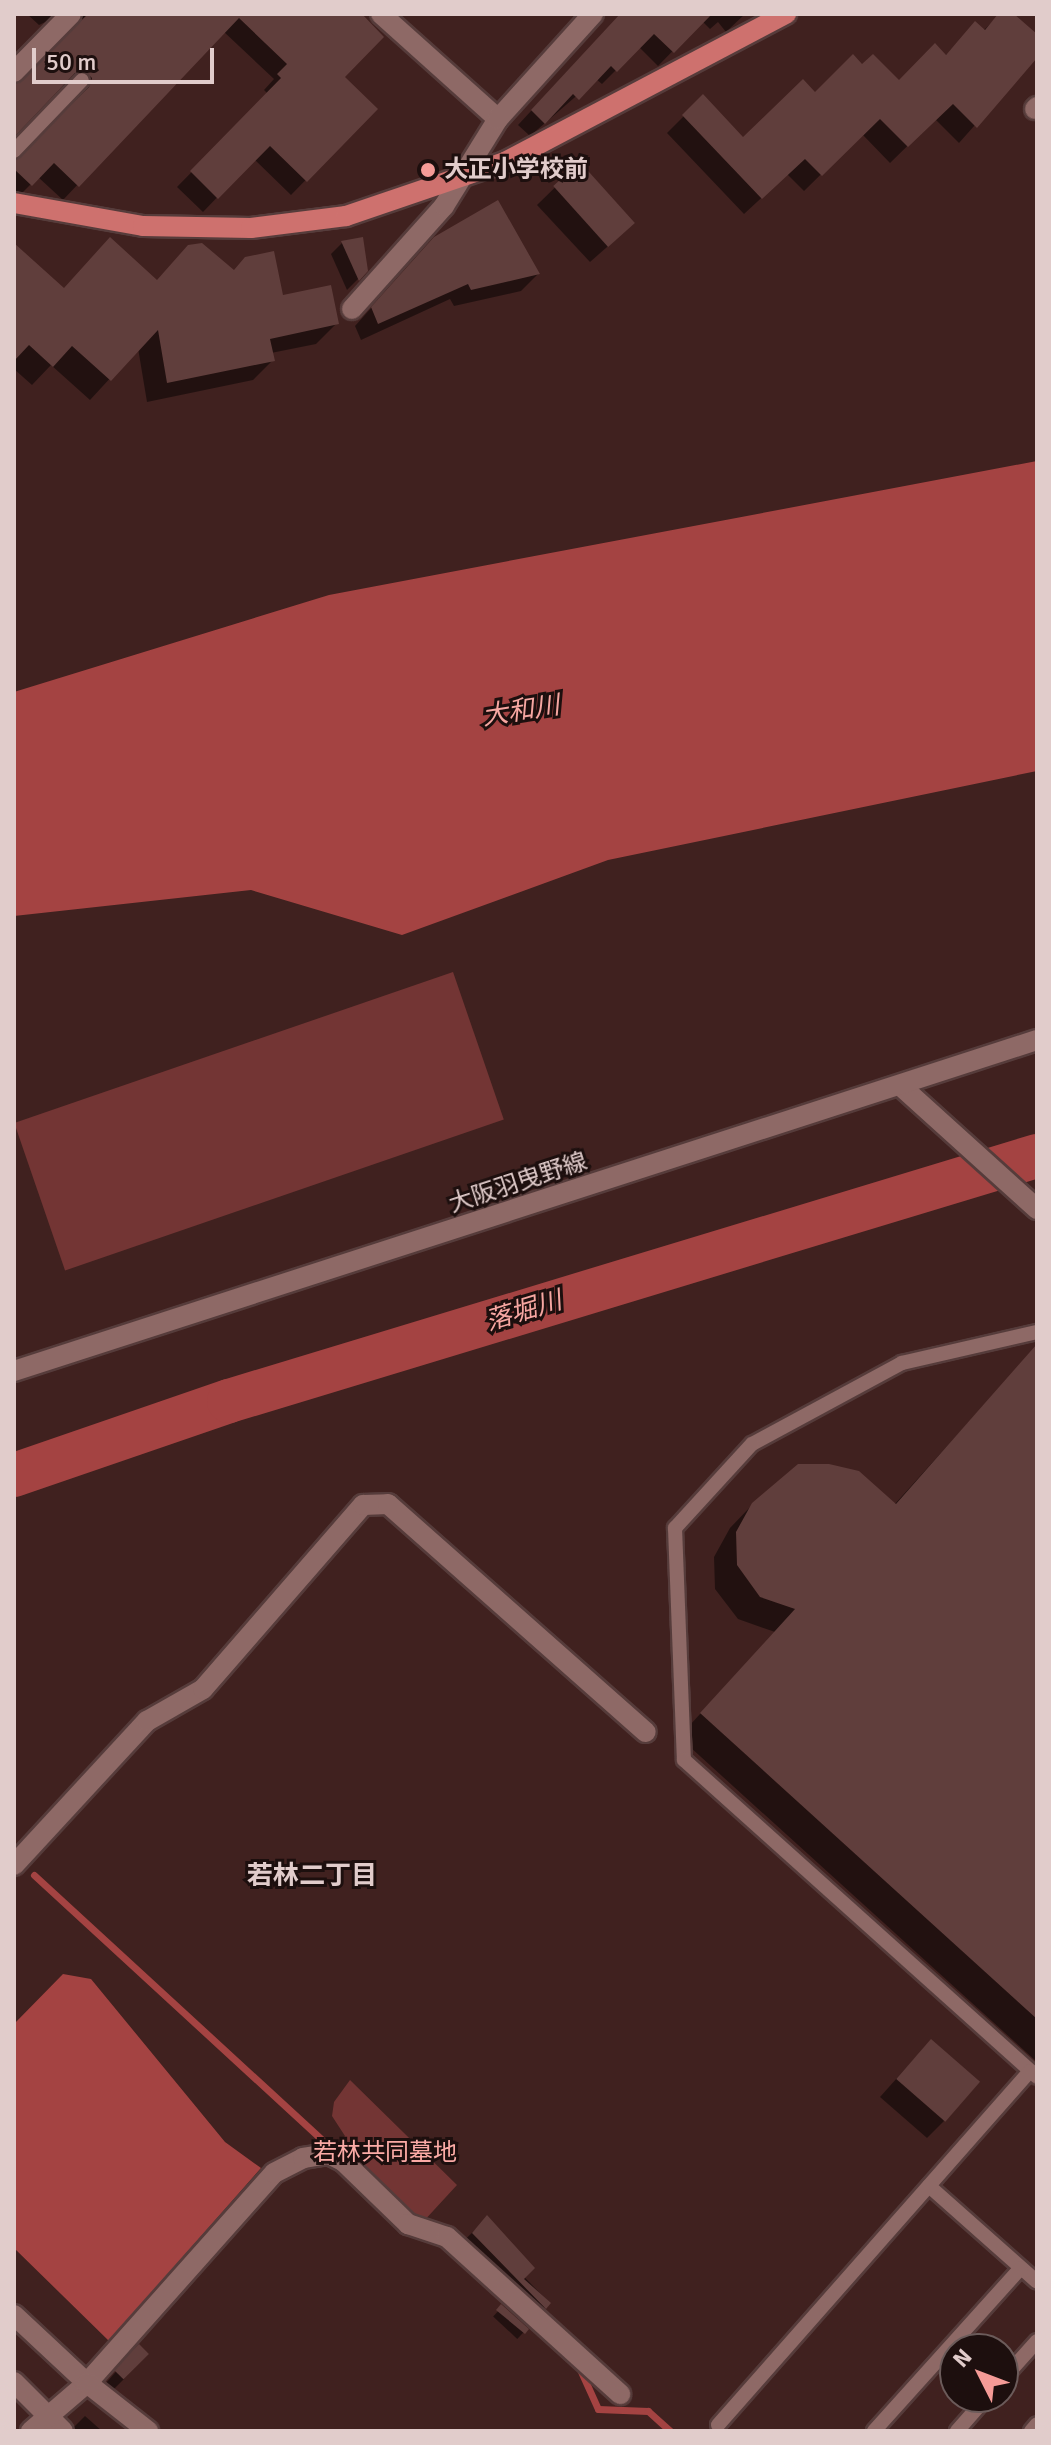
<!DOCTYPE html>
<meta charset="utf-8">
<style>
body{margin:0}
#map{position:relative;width:1051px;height:2445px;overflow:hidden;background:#40211f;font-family:Signika,"Noto Sans JP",sans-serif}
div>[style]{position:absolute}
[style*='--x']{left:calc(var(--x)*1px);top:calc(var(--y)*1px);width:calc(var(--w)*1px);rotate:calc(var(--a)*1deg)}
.green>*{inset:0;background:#733534;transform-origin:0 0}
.water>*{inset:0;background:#a44342}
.shadow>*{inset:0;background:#0007;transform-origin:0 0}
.stream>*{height:7px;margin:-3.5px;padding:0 3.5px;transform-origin:3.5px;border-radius:3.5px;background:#a44342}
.river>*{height:44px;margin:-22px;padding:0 22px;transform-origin:22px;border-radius:22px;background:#a44342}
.building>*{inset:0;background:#603e3c;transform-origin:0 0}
.roads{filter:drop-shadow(2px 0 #563c3b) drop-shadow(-2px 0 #563c3b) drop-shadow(0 2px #563c3b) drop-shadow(0 -2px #563c3b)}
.service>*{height:14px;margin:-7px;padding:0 7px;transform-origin:7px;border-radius:7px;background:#8e6966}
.minor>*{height:20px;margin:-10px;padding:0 10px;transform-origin:10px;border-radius:10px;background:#8e6966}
.tertiary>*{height:20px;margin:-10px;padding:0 10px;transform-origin:10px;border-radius:10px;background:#8e6966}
.secondary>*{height:20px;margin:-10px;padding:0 10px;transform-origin:10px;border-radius:10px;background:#8e6966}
.primary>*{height:20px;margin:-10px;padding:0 10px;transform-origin:10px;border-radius:10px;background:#ce716e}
.dots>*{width:22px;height:22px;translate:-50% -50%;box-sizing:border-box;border:4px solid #1d0f0e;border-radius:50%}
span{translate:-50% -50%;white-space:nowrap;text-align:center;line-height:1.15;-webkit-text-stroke:6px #1d0f0e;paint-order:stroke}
.poi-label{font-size:24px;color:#e1cccb;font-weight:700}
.left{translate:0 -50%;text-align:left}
.street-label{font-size:24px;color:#e1cccb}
.park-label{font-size:24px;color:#fcaba6}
.water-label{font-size:26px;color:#f7a7a2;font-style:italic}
.neighbourhood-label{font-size:26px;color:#e1cccb;font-weight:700}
.frame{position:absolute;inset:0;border:16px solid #e1cccb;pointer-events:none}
.north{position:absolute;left:939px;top:2333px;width:80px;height:80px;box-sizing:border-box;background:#1d0f0e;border:2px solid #6b5b5a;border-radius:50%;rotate:312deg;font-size:22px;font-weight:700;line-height:32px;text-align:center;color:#e1cccb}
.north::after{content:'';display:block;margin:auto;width:28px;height:36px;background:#f59b97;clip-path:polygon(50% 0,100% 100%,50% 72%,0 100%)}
.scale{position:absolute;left:32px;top:48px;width:182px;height:36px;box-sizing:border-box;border:4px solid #e1cccb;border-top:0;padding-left:10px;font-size:24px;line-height:28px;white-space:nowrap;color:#e1cccb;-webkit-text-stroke:6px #1d0f0e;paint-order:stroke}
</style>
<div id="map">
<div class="green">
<div style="left:453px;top:972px;width:156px;height:464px;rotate:71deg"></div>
<div style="clip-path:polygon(350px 2080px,457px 2185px,422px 2223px,336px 2146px,345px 2136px,332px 2116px,334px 2102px)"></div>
</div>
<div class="water">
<div style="clip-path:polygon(1037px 461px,1037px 771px,608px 860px,402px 935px,251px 890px,14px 916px,14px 692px,329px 595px)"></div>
<div style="clip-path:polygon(63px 1974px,91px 1979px,225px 2142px,261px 2168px,109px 2341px,14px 2248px,14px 2024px)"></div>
</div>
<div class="shadow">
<div style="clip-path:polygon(27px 14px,359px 14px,342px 77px,375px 109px,291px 195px,254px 159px,203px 212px,177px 187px,268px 94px,264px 90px,274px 79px,223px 31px,63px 200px,38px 177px,16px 199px,14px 160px,21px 160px,75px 104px,76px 87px,59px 86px,14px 134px,14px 85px,70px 34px,60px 15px,39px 25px)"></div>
<div style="clip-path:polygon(621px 14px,745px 14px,726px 32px,718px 22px,710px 29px,702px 21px,658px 66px,639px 47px,602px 84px,596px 79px,530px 136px,518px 125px)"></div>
<div style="clip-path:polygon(1000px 14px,1011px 14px,1037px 37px,1037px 55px,959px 143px,935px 119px,890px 163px,862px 134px,804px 191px,787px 174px,744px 214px,667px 133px,703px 97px,743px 139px,862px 67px,898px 83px,945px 56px,975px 24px,983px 31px)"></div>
<div style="clip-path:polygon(579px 164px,615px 240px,590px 262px,537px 205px)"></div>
<div style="clip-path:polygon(342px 243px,366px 271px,347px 290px,331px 254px)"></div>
<div style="clip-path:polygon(14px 246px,63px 290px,156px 282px,188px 247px,337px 323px,316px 344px,271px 353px,273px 360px,253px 380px,147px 402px,138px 348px,90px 400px,51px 365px,32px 385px,14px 369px)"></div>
<div style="clip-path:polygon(417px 257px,538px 274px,521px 291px,454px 306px,450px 299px,361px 340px,355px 326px)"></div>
<div style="clip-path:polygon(1033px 1351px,1037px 1354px,1037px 2062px,679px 1737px,775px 1632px,738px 1619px,715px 1589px,714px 1557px,730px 1528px,753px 1504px,894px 1505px)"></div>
<div style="clip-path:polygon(914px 2059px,944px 2121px,927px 2138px,880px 2097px)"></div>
<div style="left:477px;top:2228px;width:104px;height:21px;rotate:46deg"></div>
<div style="left:502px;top:2307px;width:33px;height:13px;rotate:43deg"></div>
<div style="clip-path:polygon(128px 2358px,124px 2379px,112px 2391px,105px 2384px)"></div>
<div style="clip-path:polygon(85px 2416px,102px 2431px,70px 2431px)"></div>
</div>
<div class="stream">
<div style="--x:34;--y:1875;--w:391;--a:42.6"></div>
<div style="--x:579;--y:2367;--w:46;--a:65.7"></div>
<div style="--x:598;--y:2409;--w:50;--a:2.3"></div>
<div style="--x:648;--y:2411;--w:30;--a:42"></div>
</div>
<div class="river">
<div style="--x:14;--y:1475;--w:227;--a:-19"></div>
<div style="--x:229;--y:1401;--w:844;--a:-16.87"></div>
</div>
<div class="building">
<div style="clip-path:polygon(88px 14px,362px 14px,384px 37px,345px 77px,378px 109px,307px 182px,270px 146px,218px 199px,190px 171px,281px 78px,277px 74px,287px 64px,239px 18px,79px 187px,54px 163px,32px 186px,14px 169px,14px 161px,89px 87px,92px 78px,85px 71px,75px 73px,14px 137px,14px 85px)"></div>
<div style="clip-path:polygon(620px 14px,712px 14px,674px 53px,654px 34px,617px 72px,611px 66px,579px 100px,573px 94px,545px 124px,531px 110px)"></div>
<div style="clip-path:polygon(998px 14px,1014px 14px,1037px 34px,1037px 58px,977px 128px,953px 104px,908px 147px,880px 119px,822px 176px,805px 159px,762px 199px,682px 115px,703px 94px,743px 137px,803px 79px,815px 92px,853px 54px,862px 64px,873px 54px,899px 80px,935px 43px,946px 55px,975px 21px,985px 30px)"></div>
<div style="left:580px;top:162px;width:82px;height:36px;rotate:48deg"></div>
<div style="clip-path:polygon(498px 200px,540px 274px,471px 290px,468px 284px,378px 324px,371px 307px,434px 237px)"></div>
<div style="clip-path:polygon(110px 237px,157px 280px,188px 245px,202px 243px,234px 270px,245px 257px,274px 251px,283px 295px,331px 285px,339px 324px,270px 339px,275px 361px,167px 383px,158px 330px,111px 381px,72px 346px,53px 367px,29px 345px,14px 361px,14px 243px,64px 288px)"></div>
<div style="clip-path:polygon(363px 237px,368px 271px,359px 281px,341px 241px)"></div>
<div style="clip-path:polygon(1037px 1344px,1037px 2019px,700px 1713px,795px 1609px,760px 1597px,737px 1565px,736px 1532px,752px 1503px,798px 1464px,829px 1464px,859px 1471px,896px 1504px)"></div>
<div style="left:931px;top:2039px;width:65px;height:53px;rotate:41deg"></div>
<div style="clip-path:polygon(487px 2215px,535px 2268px,524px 2279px,551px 2303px,546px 2309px,472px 2233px)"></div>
<div style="clip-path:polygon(501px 2304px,529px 2329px,525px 2334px,496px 2310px)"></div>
<div style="left:139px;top:2344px;width:14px;height:36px;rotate:45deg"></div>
</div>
<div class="roads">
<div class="service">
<div style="--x:14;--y:151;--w:98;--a:-46.2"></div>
<div style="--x:1037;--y:1332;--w:139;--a:167.1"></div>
<div style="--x:902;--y:1363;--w:170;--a:151.6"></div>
<div style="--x:752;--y:1444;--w:114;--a:132.5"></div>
<div style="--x:675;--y:1528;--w:232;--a:87.8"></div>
<div style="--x:684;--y:1760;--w:474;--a:41.9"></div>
<div style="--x:929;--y:2186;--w:144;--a:41.6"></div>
<div style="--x:1003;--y:2379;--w:51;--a:-48.2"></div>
<div style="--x:718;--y:2425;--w:472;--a:-48.6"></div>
<div style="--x:874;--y:2431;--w:219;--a:-48"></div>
<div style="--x:957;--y:2431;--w:45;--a:-48.6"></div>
<div style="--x:1031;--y:2431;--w:9;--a:-49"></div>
</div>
<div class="minor">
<div style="--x:381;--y:14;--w:157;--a:41.9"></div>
<div style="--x:14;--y:72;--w:81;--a:-45.5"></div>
<div style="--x:1035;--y:109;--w:3;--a:-45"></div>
<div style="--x:352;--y:309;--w:138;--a:-48.2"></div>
<div style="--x:444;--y:206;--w:102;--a:-58.2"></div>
<div style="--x:498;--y:119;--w:142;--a:-47.9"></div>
<div style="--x:902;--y:1087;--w:182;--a:42.1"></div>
<div style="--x:14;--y:1865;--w:196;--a:-47.3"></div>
<div style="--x:147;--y:1721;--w:64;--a:-29.7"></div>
<div style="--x:203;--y:1689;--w:244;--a:-49"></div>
<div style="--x:363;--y:1505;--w:25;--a:-2"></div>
<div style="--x:388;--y:1504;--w:344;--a:41.5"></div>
<div style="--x:14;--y:2382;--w:69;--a:45"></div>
<div style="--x:31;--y:2431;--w:74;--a:-40.6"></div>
<div style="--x:87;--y:2383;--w:281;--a:-48.3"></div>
<div style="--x:274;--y:2173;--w:33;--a:-27"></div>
<div style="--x:303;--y:2158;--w:26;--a:-9"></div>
<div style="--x:329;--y:2154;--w:16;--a:27"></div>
<div style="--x:343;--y:2161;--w:91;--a:44.1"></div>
<div style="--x:408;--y:2224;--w:41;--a:18.4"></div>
<div style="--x:447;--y:2237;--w:234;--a:42.2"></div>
</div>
<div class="tertiary">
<div style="--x:14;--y:2315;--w:100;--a:43"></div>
<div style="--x:87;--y:2383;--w:78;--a:38.2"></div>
</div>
<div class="secondary">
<div style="--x:14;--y:1371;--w:1075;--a:-17.93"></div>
</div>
<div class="primary">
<div style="--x:14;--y:203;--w:131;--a:10.1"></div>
<div style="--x:143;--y:226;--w:108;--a:1.1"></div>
<div style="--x:251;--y:228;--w:96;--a:-7.2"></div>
<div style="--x:346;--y:216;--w:168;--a:-18.8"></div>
<div style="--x:505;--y:162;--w:318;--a:-27.8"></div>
</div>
</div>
<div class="dots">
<div style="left:428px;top:170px;background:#f59b97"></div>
</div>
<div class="poi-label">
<span class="left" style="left:444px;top:170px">大正小学校前</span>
</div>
<div class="street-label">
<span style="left:518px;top:1183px;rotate:-18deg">大阪羽曳野線</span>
</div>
<div class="park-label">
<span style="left:385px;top:2153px">若林共同墓地</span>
</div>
<div class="water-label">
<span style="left:521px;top:712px;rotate:-9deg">大和川</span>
<span style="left:524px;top:1312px;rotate:-17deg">落堀川</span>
</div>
<div class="neighbourhood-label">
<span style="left:312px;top:1877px">若林二丁目</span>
</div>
<div class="frame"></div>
<div class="north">N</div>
<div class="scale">50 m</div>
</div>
